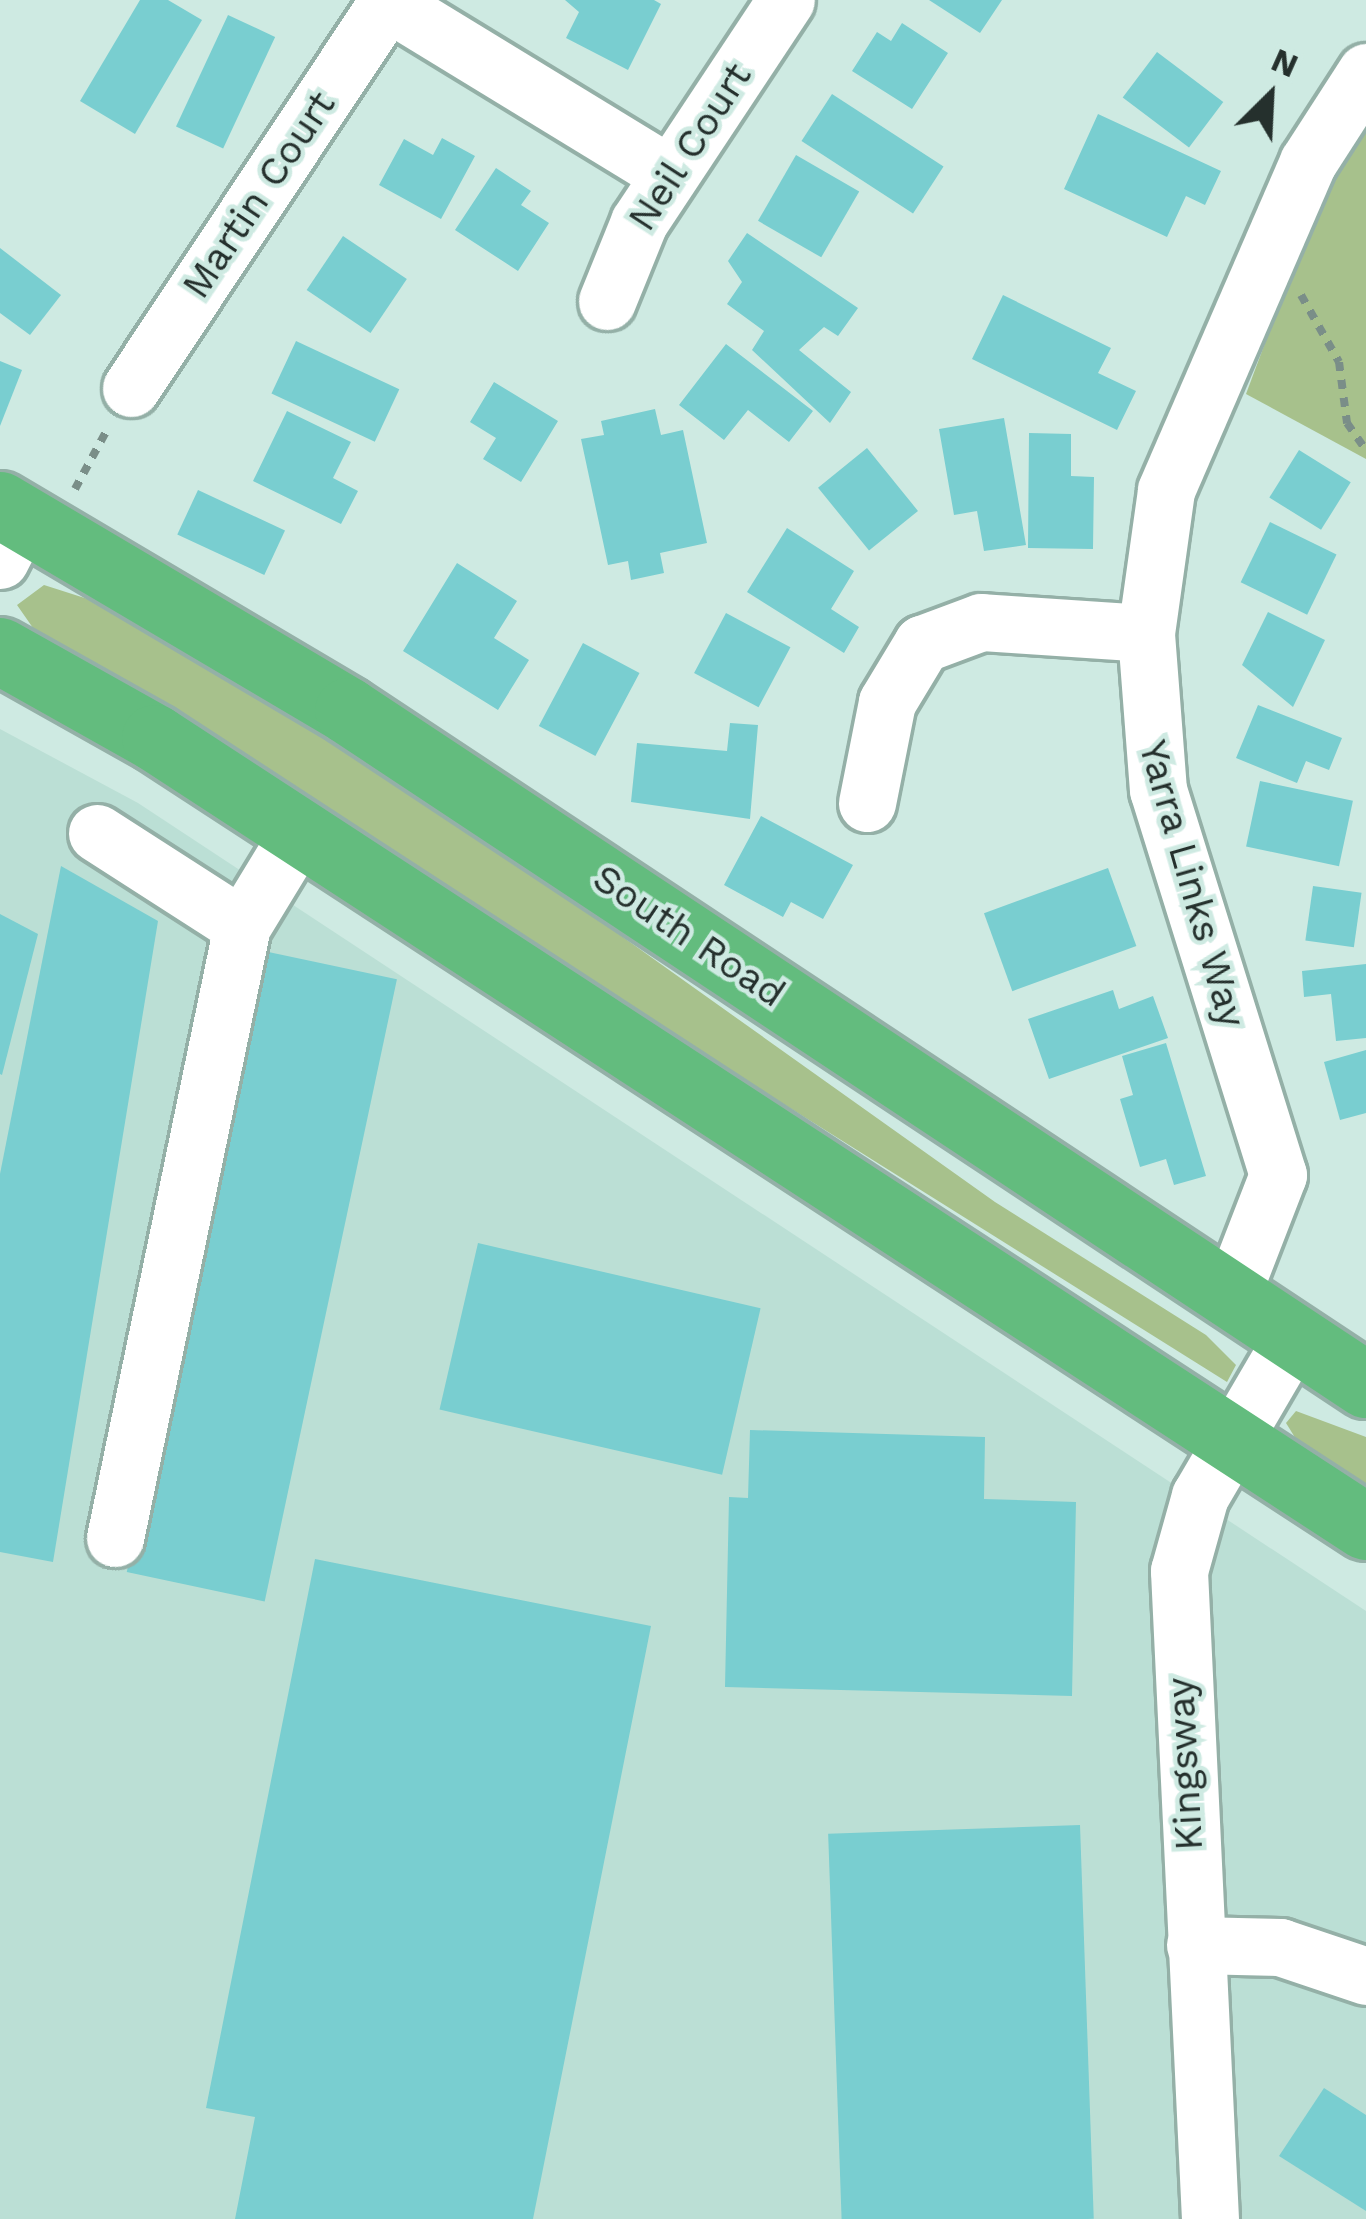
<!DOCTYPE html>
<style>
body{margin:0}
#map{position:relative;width:1366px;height:2219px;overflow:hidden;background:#ceeae2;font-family:"Work Sans",sans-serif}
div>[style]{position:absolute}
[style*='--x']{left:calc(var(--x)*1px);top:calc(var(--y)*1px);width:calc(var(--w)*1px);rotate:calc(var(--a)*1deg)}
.built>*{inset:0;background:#bbdfd5}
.green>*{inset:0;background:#a7c18c}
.building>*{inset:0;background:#79ced0;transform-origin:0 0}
.path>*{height:8px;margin-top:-4px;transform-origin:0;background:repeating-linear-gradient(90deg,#7a8e88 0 9px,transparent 0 18px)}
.roads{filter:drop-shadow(3px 0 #94b0a7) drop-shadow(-3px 0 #94b0a7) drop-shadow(0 3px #94b0a7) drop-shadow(0 -3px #94b0a7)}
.minor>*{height:57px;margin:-28.5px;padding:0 28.5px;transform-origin:28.5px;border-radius:28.5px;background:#fff}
.highway>*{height:66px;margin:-33px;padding:0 33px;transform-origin:33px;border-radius:33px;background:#63bc7e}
span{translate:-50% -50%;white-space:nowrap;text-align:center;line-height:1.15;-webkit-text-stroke:9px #ceeae2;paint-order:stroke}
.street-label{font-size:39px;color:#25302d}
.north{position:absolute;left:1210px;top:36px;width:120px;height:120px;-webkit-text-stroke:9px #ceeae2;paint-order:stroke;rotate:24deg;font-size:33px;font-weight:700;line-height:48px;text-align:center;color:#25302d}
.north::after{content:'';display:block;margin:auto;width:42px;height:54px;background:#25302d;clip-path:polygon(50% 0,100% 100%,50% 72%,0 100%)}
</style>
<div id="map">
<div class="built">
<div style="clip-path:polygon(0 729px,138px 803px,1366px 1611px,1366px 2219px,0 2219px)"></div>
</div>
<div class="green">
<div style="clip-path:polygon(1356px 129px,1366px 132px,1366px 459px,1246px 394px,1330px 169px)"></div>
<div style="clip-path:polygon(44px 585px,144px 617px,405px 782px,995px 1202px,1206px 1335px,1236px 1365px,1227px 1382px,40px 638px,17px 605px)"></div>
<div style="clip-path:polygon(1296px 1411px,1366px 1437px,1366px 1492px,1304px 1452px,1286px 1423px)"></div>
</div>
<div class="building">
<div style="clip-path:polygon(140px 0,168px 0,202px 20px,135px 134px,80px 101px)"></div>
<div style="clip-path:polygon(565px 0,654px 0,661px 4px,628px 70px,566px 38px,579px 12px)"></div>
<div style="clip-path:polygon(929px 0,1002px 0,980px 33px)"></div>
<div style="left:228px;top:15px;width:52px;height:123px;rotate:25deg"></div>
<div style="clip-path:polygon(902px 23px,948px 53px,912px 109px,852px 71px,877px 32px,891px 41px)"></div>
<div style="left:1157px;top:52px;width:83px;height:57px;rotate:37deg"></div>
<div style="left:832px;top:94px;width:133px;height:56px;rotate:33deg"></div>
<div style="clip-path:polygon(1098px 114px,1221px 171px,1205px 205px,1186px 196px,1167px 237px,1064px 189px)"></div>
<div style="clip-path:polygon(442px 138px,475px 156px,441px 219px,379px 185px,404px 139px,433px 155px)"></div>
<div style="left:796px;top:155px;width:73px;height:76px;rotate:30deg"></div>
<div style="clip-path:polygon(496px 168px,531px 191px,521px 205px,549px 223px,518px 271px,455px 230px)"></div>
<div style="clip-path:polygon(747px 233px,858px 308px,838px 336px,824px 327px,799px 350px,851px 392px,830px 423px,752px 350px,764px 331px,727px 304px,742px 282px,728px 261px)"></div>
<div style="left:343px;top:236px;width:77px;height:65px;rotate:34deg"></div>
<div style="clip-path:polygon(0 248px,61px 295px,30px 335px,0 313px)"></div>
<div style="clip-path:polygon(1003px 295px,1111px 348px,1098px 373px,1136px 391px,1117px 430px,972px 359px)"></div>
<div style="left:296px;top:341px;width:114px;height:58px;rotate:25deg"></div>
<div style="clip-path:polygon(726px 344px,813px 411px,789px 442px,748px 410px,724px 440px,679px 405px)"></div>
<div style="clip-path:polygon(0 361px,22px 370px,0 426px)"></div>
<div style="clip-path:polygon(494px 382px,558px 421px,521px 482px,483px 459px,496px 438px,470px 422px)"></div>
<div style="clip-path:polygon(655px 409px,661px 435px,683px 430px,707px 543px,660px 553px,664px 573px,631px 580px,628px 561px,608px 565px,581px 439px,604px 435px,601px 421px)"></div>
<div style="clip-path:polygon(287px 411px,351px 442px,333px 478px,358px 491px,341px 524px,253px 481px)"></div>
<div style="clip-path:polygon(1004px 418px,1026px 545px,984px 551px,977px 511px,954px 515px,939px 429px)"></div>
<div style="clip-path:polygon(1029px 433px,1071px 434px,1071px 476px,1094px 477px,1093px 549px,1028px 548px)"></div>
<div style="left:867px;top:448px;width:81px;height:63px;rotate:51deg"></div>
<div style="left:1299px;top:450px;width:61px;height:56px;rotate:32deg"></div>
<div style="left:198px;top:490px;width:96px;height:49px;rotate:25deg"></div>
<div style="left:1270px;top:522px;width:74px;height:67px;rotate:26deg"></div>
<div style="clip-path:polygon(787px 528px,854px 571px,831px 609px,859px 627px,844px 653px,747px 592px)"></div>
<div style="clip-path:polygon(457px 563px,517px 601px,494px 638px,529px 660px,498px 710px,403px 651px)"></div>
<div style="clip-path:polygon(1268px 612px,1325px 640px,1293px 707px,1242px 665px)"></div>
<div style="left:726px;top:613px;width:73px;height:68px;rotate:28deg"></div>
<div style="left:583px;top:643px;width:64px;height:94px;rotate:28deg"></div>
<div style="clip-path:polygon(1258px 705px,1342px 738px,1329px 770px,1306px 761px,1297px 783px,1236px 758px)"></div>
<div style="clip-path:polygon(730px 723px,758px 725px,750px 819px,631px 802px,637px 743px,727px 751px)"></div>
<div style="left:1260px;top:781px;width:95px;height:67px;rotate:12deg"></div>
<div style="clip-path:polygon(761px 816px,853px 865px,823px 919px,791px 902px,783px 917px,724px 885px)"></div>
<div style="clip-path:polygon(61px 866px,158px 921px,53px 1562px,0 1552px,0 1174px)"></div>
<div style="left:1108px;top:868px;width:83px;height:132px;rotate:70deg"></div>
<div style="left:1313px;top:886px;width:49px;height:55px;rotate:8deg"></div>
<div style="clip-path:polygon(0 914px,38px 934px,2px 1075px,0 1074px)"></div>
<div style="left:259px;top:950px;width:141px;height:636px;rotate:12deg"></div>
<div style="clip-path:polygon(1366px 964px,1366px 1038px,1336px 1041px,1331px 994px,1304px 997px,1302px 971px)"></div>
<div style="clip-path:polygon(1113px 990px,1119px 1009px,1153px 996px,1168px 1038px,1049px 1079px,1028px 1019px)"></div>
<div style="clip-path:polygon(1166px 1043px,1206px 1176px,1174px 1185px,1166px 1159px,1140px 1167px,1120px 1099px,1133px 1095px,1122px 1056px)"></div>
<div style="clip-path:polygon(1366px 1050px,1366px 1113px,1340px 1120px,1324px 1062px)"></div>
<div style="left:478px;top:1243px;width:290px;height:171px;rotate:13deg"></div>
<div style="clip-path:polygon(750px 1430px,985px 1437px,984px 1499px,1076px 1502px,1072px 1696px,725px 1687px,729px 1497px,748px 1498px)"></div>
<div style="clip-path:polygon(315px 1559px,651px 1626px,533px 2219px,235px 2219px,255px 2117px,206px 2108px)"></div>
<div style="left:1080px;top:1825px;width:394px;height:252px;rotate:88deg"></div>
<div style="clip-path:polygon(1324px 2088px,1366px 2115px,1366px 2211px,1279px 2156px)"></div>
</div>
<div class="path">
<div style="--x:1301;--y:295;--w:77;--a:60.4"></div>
<div style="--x:1339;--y:362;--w:62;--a:82.5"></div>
<div style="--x:1347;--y:423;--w:33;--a:55"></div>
<div style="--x:75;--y:489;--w:69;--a:-61.6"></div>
</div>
<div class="roads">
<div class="minor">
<div style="--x:384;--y:0;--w:334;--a:31.4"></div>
<div style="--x:607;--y:301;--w:85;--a:-67.9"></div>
<div style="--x:639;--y:222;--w:266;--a:-56.5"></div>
<div style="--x:131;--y:388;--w:463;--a:-56.4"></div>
<div style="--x:0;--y:560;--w:48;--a:-62.9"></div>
<div style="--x:867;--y:803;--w:103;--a:-78.8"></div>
<div style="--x:887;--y:702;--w:68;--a:-58.9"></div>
<div style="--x:922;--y:644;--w:63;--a:-20.4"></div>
<div style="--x:981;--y:622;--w:165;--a:3.8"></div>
<div style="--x:97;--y:833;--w:172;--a:32.7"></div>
<div style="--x:242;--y:926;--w:108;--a:-58.7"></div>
<div style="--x:1231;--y:1296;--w:130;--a:-68.8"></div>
<div style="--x:1278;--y:1175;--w:403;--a:-107.3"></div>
<div style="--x:1158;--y:790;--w:157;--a:-94.4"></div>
<div style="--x:1146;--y:633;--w:144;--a:-82"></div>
<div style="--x:1166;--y:490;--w:357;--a:-66.6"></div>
<div style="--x:1308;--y:162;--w:107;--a:-57.2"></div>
<div style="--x:115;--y:1538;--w:625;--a:-78.28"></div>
<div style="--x:1195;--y:1945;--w:85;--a:1.3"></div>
<div style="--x:1280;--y:1947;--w:91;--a:18.6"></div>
<div style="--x:1210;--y:2219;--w:649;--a:-92.74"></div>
<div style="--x:1179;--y:1571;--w:78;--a:-74.4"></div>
<div style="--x:1200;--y:1496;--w:184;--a:-59.7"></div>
</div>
<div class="highway">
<div style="--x:0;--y:505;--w:404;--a:30.6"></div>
<div style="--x:348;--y:711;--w:1221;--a:33.51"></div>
<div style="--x:0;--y:651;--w:178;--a:29.3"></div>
<div style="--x:155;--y:738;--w:1445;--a:33.09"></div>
</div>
</div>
<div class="street-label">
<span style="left:690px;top:147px;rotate:-57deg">Neil Court</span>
<span style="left:259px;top:195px;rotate:-56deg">Martin Court</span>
<span style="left:1192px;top:884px;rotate:74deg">Yarra Links Way</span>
<span style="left:689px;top:936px;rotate:34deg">South Road</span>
<span style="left:1185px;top:1764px;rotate:-93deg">Kingsway</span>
</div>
<div class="north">N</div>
</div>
